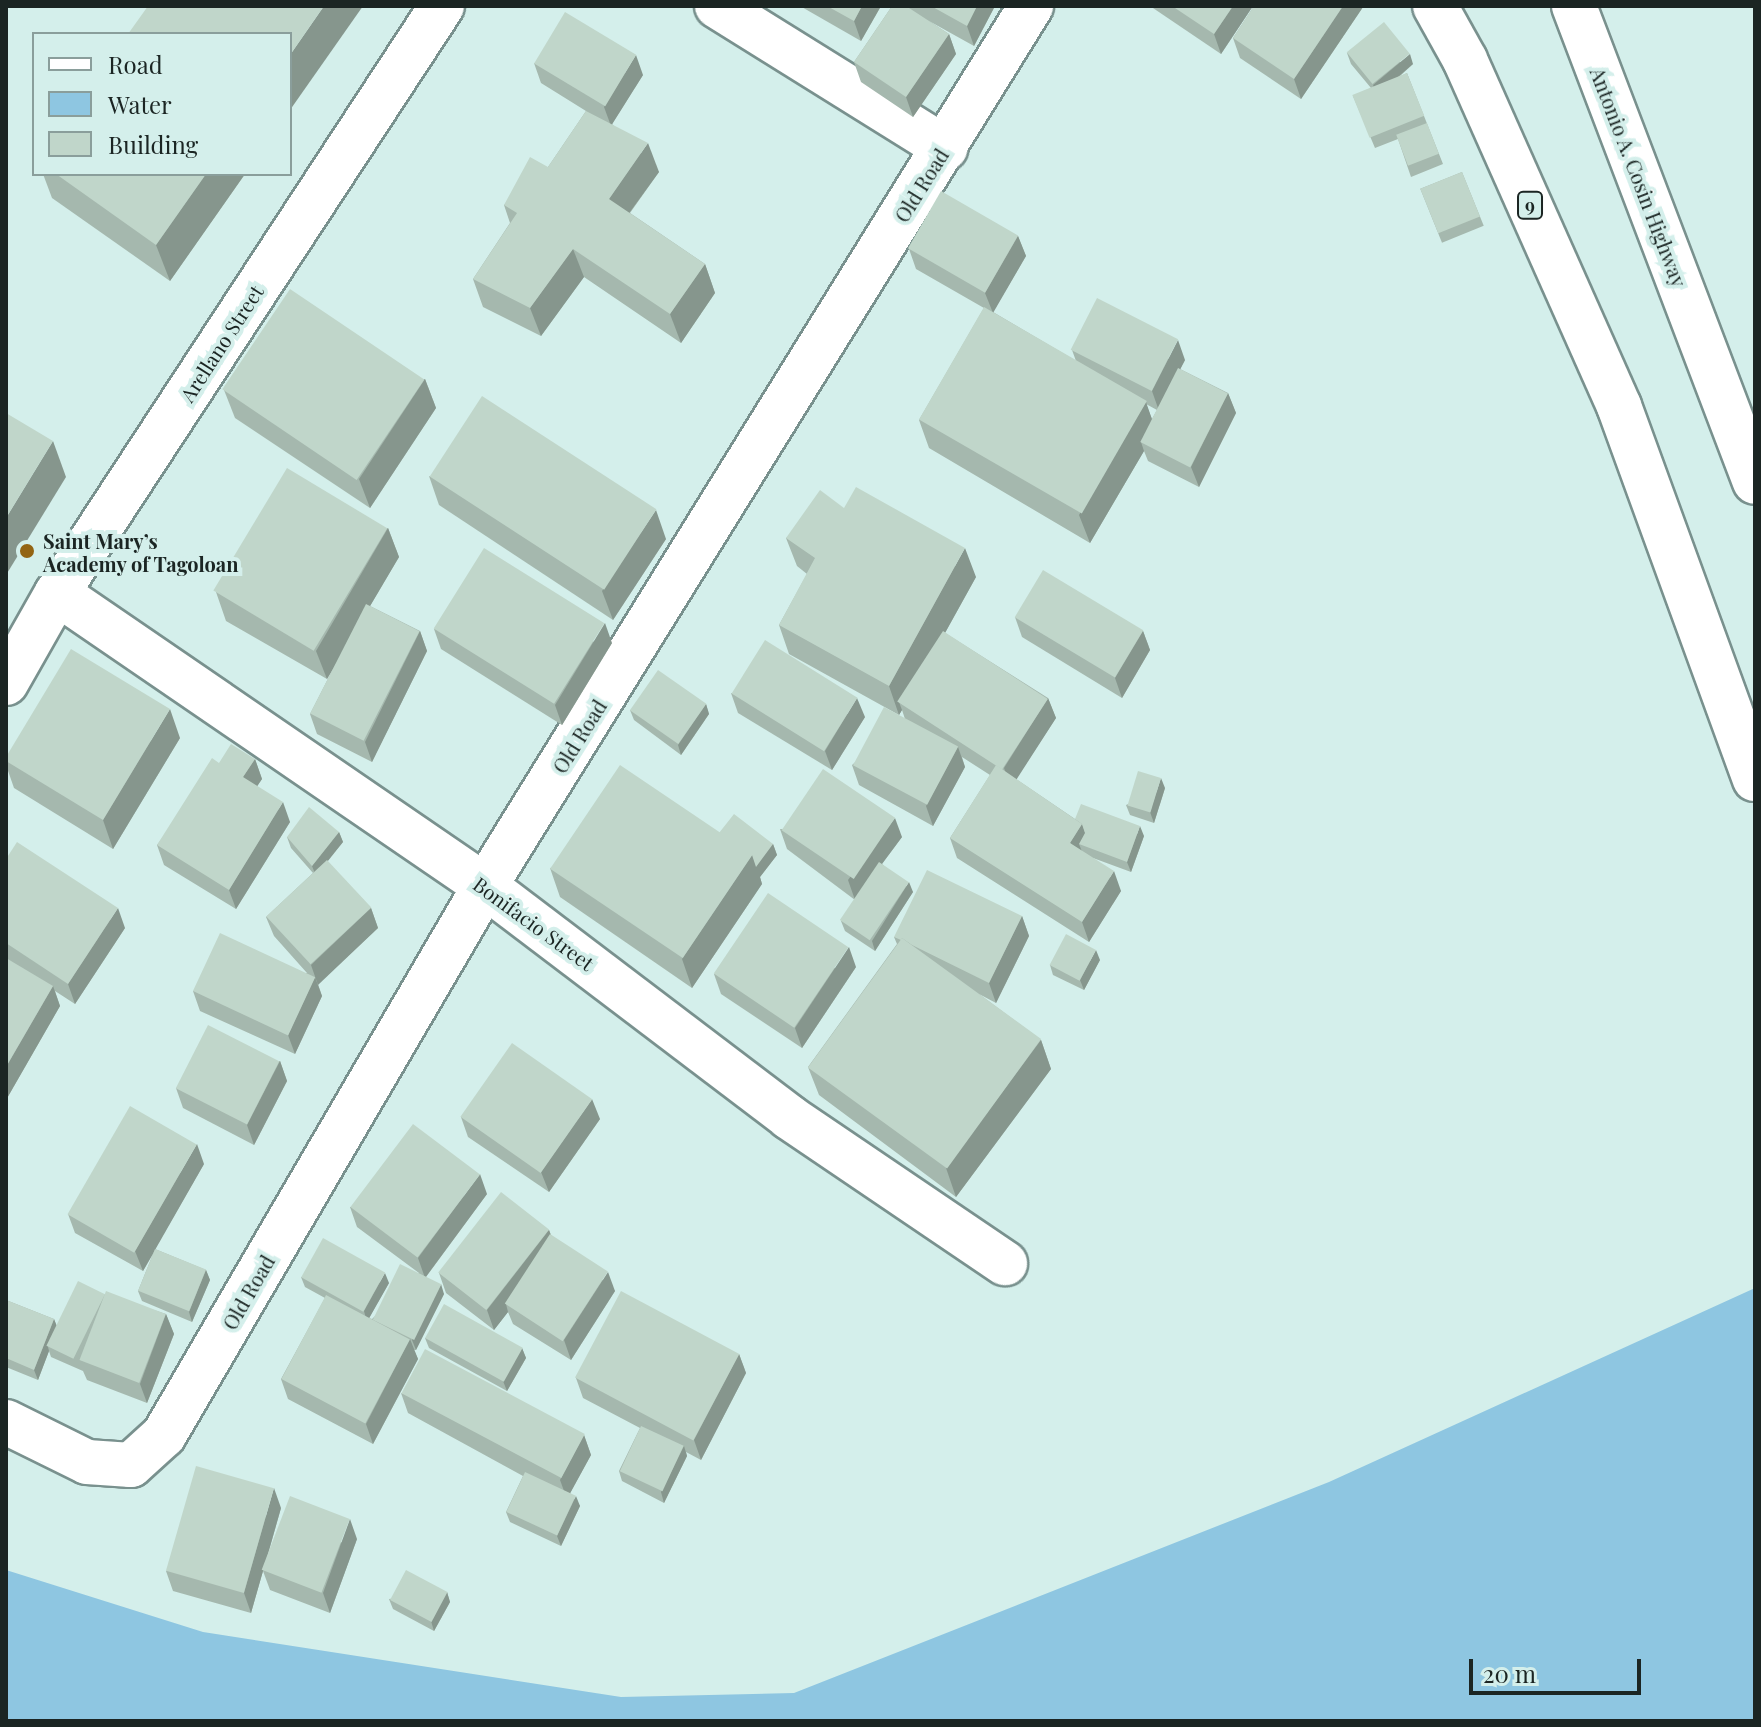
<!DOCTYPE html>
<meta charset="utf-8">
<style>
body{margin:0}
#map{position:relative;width:1761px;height:1727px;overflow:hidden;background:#d4efeb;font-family:"Playfair Display",serif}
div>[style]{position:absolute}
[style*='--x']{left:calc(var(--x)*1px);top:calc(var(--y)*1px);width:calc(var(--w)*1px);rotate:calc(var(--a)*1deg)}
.water>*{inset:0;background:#8ec6e1}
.roads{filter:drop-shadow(2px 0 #79918e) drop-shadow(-2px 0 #79918e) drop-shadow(0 2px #79918e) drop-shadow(0 -2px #79918e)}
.minor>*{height:44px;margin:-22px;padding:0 22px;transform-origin:22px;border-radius:22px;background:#fff}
.tertiary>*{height:44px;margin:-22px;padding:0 22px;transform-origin:22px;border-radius:22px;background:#fff}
.trunk>*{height:44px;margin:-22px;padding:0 22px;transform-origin:22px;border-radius:22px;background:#fff}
.wall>*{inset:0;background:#a5b8ae;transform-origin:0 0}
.shaded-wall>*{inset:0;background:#86968d}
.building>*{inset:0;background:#c0d6ca;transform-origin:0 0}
.dots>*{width:22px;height:22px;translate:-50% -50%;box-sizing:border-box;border:4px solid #d4efeb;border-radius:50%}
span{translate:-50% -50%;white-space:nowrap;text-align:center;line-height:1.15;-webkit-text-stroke:8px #d4efeb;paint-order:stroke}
.shield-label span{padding:2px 6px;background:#d4efeb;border:2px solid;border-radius:6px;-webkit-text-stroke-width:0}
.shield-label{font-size:18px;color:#1b2523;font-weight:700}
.street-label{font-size:20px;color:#1b2523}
.poi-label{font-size:20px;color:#1b2523;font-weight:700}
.left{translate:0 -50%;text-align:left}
.frame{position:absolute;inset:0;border:8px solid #1b2523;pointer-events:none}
.legend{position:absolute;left:32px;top:32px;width:260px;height:144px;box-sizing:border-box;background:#d4efeb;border:2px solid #8a9e9b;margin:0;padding:10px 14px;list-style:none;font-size:24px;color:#1b2523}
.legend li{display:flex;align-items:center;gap:16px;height:40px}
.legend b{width:40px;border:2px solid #8a9e9b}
.scale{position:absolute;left:1469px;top:1659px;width:172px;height:36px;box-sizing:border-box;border:4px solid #1b2523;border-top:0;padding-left:10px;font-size:24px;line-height:28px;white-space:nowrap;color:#1b2523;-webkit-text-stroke:6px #d4efeb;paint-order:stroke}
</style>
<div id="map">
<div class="water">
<div style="clip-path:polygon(1755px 1288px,1755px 1721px,6px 1721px,6px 1570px,203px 1632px,621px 1697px,794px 1693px,1329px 1482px)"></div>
</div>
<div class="roads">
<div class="minor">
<div style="--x:717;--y:6;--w:269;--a:31.9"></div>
<div style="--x:57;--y:593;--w:519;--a:34.39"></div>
<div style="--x:485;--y:886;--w:382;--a:37.2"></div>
<div style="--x:789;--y:1117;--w:261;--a:34.1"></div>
<div style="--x:6;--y:1422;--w:90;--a:26.3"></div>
<div style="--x:87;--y:1462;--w:44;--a:3.9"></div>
<div style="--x:131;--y:1465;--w:45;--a:-42.3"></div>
<div style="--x:164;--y:1435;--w:636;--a:-59.69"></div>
<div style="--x:485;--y:886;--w:1036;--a:-58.18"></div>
</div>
<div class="tertiary">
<div style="--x:6;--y:683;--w:103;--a:-60.5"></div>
<div style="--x:57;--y:593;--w:702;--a:-56.74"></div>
</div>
<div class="trunk">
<div style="--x:1435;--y:6;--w:62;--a:60.9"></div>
<div style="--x:1465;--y:60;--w:379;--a:66"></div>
<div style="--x:1619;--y:406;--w:397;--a:70"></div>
<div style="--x:1574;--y:6;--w:509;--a:69.18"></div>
</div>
</div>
<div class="wall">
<div style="clip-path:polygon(800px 6px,881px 6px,861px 41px)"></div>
<div style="clip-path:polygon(892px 6px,995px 6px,974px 46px,929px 21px,949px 34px,956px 54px,913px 117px,861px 82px,854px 62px)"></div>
<div style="clip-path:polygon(1150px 6px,1253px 6px,1221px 54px)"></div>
<div style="clip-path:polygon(1254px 6px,1363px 6px,1363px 7px,1301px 99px,1240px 58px,1233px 38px)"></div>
<div style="clip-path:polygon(1347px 53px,1413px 64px,1399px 77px,1407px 73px,1443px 164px,1411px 177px,1398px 139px,1375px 148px,1353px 96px,1371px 88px,1351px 64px)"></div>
<div style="clip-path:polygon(534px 63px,643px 75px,612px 124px,659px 172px,630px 213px,705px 264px,715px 293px,681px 343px,584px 277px,541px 336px,483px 307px,473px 279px,510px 223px,504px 205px,548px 167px,586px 111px,541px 83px)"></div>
<div style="left:1462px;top:172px;width:58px;height:45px;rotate:68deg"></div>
<div style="clip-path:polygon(43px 174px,245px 174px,170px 281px,52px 198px)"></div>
<div style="clip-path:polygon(evenodd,1018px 236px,1026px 256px,993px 312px,1076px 361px,1072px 350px,1185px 360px,1180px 369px,1228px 393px,1236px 413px,1199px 487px,1148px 461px,1144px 451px,1090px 543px,929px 448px,919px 420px,984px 308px,916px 269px,909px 249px,1018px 236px,1146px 404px,1157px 410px,1152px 419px,1146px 404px)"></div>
<div style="clip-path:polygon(425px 379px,436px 408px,370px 508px,235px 418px,224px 390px)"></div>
<div style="clip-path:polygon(429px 476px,666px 539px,613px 620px,439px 505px)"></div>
<div style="clip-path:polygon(844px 508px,976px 577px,945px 633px,1048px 698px,1056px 718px,1016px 779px,1075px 819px,1144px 836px,1131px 872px,1093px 858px,1121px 891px,1089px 942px,957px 858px,950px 838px,990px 775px,962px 757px,965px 767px,933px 826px,859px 785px,852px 765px,905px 719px,902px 710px,899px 715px,789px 654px,779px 625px,807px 574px,797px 566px,786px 538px)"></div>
<div style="clip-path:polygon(388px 528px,399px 557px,370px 606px,420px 631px,427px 651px,372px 762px,317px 734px,310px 714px,333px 669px,327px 679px,226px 621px,216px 592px)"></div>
<div style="clip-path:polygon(1015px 617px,1143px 631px,1150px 650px,1122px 698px,1022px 637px)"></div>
<div style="clip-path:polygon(434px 629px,612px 643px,562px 725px,441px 649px)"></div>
<div style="clip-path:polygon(731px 693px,865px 717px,832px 770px,738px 713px)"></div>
<div style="clip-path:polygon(706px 704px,709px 714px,681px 755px,634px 720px,630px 710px)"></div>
<div style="clip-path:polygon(180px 738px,113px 849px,14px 788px,6px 765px,6px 757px)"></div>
<div style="clip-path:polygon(255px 759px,262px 779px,257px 786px,290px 822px,236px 909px,164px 865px,157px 845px,219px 763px)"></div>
<div style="clip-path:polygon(1165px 788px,1154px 823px,1130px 815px,1126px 805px)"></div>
<div style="clip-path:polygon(780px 829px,902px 837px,882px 864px,913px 892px,875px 951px,845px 931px,841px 921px,855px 900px,787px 849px)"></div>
<div style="clip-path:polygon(339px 832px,343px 842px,327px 861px,371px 908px,378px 928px,318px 984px,322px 996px,295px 1054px,200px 1011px,193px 991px,307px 973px,274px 936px,266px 917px,313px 873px,291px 848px,287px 837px)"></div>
<div style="clip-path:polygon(719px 833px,773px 844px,777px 855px,760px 877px,762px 884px,692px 988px,560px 897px,550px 868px)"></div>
<div style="clip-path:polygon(6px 859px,125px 928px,75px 1004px,55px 991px,60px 1006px,6px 1100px)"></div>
<div style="clip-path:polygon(1022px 916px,1029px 936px,996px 1003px,979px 994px,1041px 1040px,1051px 1069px,956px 1197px,819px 1095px,808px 1067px,897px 944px,894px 937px)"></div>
<div style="clip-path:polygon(1100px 960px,1084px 990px,1053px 975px,1050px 965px)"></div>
<div style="clip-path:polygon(856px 967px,802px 1048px,721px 994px,714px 974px)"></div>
<div style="clip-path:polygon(280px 1061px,287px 1081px,254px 1145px,183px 1108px,176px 1088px)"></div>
<div style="clip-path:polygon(461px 1117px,600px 1119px,549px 1192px,468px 1137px)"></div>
<div style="clip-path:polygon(204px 1164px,155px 1249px,206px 1270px,210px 1280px,192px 1322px,142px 1301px,138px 1291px,153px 1254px,143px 1271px,75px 1233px,68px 1214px)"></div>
<div style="clip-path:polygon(487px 1194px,426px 1277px,444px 1294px,416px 1350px,414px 1350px,418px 1359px,373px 1444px,288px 1399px,281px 1379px,325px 1298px,305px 1287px,301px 1277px,389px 1283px,369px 1318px,372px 1319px,419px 1273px,357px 1227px,350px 1207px)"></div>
<div style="clip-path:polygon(549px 1230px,551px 1235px,615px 1291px,571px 1360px,513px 1324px,508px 1312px,494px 1330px,446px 1293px,439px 1273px)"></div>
<div style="clip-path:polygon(105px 1294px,166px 1314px,174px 1334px,147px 1403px,87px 1380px,83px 1371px,51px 1357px,49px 1351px,38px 1380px,6px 1367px,6px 1300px,54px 1319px,57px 1327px)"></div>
<div style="clip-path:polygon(425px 1338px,522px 1348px,526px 1358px,507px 1391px,429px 1348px)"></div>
<div style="clip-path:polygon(739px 1354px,746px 1373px,701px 1460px,686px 1452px,687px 1456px,664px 1503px,622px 1481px,619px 1471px,640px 1428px,583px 1398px,576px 1378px)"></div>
<div style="clip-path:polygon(401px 1393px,584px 1435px,591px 1455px,570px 1493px,580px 1506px,561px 1546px,510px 1522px,506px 1512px,523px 1476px,408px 1413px)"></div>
<div style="clip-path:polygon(281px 1508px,267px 1558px,357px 1539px,330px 1613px,270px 1590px,263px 1571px,251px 1613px,173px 1591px,166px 1571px)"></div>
<div style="clip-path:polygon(447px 1592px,450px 1602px,434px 1631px,393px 1609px,389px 1599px)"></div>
</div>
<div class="shaded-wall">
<div style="clip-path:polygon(324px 6px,363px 6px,290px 110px,290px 55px)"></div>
<div style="clip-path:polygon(862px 6px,881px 6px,861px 41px,854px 21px)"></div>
<div style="clip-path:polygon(977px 6px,995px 6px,974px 46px,967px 26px)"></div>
<div style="clip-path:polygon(1233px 6px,1253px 6px,1221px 54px,1214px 34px)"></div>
<div style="clip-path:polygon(1343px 6px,1363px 7px,1301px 99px,1294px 79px)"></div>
<div style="clip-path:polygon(949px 34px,956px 54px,913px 117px,906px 97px)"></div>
<div style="clip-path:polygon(1410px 54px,1413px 64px,1377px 95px,1373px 85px)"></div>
<div style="clip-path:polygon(636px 55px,643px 75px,611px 126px,604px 107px)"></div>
<div style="clip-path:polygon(648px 143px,659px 172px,619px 227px,609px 199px)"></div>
<div style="clip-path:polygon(206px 174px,245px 174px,170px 281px,156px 245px)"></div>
<div style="clip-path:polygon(1018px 236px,1026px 256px,993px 313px,985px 293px)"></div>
<div style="clip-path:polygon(573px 249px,584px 277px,541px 336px,530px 308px)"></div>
<div style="clip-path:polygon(705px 264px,715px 293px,681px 343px,670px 314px)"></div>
<div style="clip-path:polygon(1178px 340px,1185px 360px,1159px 411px,1152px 391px)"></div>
<div style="clip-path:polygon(425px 379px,436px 408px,370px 508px,359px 479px)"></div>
<div style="clip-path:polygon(1228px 393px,1236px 413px,1199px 487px,1191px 467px)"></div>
<div style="clip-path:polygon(1146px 402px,1156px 431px,1141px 442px,1144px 451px,1090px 543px,1079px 515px)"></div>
<div style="clip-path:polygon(53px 441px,66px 477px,6px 575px,6px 518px)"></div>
<div style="clip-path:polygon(656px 510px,666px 539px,613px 620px,602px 591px)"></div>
<div style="clip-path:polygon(388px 528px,399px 557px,327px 679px,316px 651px)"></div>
<div style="clip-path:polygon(965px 548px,976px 577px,905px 705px,899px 702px,902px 710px,899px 715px,889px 686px)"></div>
<div style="clip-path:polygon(605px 623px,612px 643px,562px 725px,555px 705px)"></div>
<div style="clip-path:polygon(420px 631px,427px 651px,372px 762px,365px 742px)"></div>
<div style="clip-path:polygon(1143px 631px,1150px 650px,1122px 698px,1115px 678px)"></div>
<div style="clip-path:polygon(857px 698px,865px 717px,832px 770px,825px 751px)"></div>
<div style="clip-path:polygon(1048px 698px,1056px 718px,1011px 788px,1004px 768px)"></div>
<div style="clip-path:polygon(706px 704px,709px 714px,681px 755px,678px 745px)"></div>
<div style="clip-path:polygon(170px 709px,180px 738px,113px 849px,103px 820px)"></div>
<div style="clip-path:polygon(958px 747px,965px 767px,933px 826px,926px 806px)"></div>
<div style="clip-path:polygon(255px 759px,262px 779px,250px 797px,243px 777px)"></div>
<div style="clip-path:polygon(1161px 778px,1165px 788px,1154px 823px,1150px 812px)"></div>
<div style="clip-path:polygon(283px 802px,290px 822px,236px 909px,229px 890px)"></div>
<div style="clip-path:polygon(895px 818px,902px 837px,855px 900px,848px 880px)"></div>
<div style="clip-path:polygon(1082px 824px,1089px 844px,1079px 844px,1083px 854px,1070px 843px)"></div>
<div style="clip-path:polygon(1140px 826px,1144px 836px,1131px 872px,1127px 862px)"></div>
<div style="clip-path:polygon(339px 832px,343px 842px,316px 876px,312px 866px)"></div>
<div style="clip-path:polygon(773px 844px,777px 855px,760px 877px,762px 884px,692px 988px,682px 959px,752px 855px)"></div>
<div style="clip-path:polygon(1114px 871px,1121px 891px,1089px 942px,1082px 922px)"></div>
<div style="clip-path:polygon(909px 882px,913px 892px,875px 951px,872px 941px)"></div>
<div style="clip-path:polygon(118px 908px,125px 928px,75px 1004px,68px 984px)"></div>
<div style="clip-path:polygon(371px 908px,378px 928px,318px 985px,311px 965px)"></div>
<div style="clip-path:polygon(1022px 916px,1029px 936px,996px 1003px,989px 983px)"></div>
<div style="clip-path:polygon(849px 947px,856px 967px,802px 1048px,795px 1028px)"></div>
<div style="clip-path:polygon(1096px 950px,1100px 960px,1084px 990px,1080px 980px)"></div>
<div style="clip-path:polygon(315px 977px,322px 996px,295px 1054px,288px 1035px)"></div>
<div style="clip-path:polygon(53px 986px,60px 1006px,6px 1100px,6px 1067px)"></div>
<div style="clip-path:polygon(1041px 1040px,1051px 1069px,956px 1197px,946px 1168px)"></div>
<div style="clip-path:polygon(280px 1061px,287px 1081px,254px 1145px,247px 1125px)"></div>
<div style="clip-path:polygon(592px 1099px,600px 1119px,549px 1192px,541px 1172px)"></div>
<div style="clip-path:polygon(197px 1144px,204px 1164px,143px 1271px,135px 1251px)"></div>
<div style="clip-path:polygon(480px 1174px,487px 1194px,425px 1278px,418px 1258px)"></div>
<div style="clip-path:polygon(549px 1230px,556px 1250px,506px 1304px,508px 1312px,494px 1330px,487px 1310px)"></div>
<div style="clip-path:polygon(206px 1270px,210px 1280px,192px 1322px,189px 1312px)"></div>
<div style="clip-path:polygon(608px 1272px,615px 1291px,571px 1360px,564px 1340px)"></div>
<div style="clip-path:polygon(385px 1273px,389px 1283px,367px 1322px,364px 1311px)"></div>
<div style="clip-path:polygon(441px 1284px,444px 1294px,416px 1350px,412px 1340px)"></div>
<div style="clip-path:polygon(166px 1314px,174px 1334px,147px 1403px,140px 1384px)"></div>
<div style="clip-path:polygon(54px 1319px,58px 1329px,48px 1347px,49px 1351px,38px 1380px,34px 1370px)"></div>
<div style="clip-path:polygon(410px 1339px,418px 1359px,373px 1444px,366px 1424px)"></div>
<div style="clip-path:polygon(522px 1348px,526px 1358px,507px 1391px,503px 1381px)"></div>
<div style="clip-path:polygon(739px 1354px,746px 1373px,701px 1460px,694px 1440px)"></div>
<div style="clip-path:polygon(584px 1435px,591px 1455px,567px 1499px,560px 1480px)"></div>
<div style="clip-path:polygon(684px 1446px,687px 1456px,664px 1503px,661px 1492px)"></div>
<div style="clip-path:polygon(274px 1488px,281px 1508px,251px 1613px,244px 1593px)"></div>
<div style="clip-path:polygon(576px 1496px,580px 1506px,561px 1546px,557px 1536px)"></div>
<div style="clip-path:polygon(350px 1519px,357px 1539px,330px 1613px,323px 1593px)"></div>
<div style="clip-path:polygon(447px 1592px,450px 1602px,434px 1631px,431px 1621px)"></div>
</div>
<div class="building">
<div style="clip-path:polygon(148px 6px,324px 6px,290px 55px,290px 34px,128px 34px)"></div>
<div style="clip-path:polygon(827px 6px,862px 6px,854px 21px)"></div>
<div style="clip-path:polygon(892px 6px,906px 6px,949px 34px,906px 97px,854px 62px)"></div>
<div style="clip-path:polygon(931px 6px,977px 6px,967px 26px)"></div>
<div style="clip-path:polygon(1172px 6px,1233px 6px,1214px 34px)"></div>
<div style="clip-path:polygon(1254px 6px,1343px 6px,1294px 79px,1233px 38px)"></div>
<div style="left:565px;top:12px;width:83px;height:60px;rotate:31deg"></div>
<div style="left:1384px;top:22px;width:41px;height:48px;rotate:51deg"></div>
<div style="left:1407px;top:73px;width:46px;height:59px;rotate:68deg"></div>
<div style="clip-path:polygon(586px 111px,648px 143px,609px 199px,705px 264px,670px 314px,573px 249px,530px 308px,473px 279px,517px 213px,504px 205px,530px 157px,548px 167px)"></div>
<div style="left:1427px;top:123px;width:33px;height:33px;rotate:69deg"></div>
<div style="left:1462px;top:172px;width:48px;height:45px;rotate:68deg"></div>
<div style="clip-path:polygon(56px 174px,206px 174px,156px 245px)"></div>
<div style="left:941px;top:191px;width:89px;height:66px;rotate:30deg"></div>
<div style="left:290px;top:289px;width:162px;height:121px;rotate:34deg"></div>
<div style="left:1097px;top:298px;width:91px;height:58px;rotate:27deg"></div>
<div style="left:984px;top:307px;width:188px;height:130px;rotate:30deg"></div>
<div style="left:1178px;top:368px;width:56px;height:83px;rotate:27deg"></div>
<div style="left:482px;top:396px;width:208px;height:96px;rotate:33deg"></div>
<div style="clip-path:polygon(6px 413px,53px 441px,6px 518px)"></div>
<div style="left:287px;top:468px;width:117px;height:143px;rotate:31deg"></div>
<div style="clip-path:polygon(856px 487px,965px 548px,889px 686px,779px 625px,815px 558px,786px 538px,820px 490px,844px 508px)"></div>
<div style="left:484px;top:548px;width:142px;height:95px;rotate:32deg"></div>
<div style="left:1043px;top:570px;width:117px;height:55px;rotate:31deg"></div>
<div style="left:366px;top:604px;width:60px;height:123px;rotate:27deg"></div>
<div style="left:943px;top:631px;width:125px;height:84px;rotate:33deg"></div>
<div style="left:765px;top:640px;width:109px;height:63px;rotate:32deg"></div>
<div style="clip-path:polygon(71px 649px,170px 709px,103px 820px,6px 761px,6px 757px)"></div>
<div style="left:658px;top:670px;width:59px;height:49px;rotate:35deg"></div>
<div style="left:884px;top:707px;width:84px;height:66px;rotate:28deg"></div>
<div style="clip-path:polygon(231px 744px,255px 759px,243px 777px,283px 802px,229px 890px,157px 845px,212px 758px,219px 763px)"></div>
<div style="left:620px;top:765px;width:160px;height:125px;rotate:34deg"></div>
<div style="clip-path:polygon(996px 765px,1082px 824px,1070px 843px,1114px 871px,1082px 922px,950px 838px)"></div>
<div style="left:823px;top:769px;width:87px;height:74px;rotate:34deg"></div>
<div style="left:1138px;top:771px;width:24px;height:36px;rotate:17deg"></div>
<div style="clip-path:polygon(1081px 804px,1140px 826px,1127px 862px,1079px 844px,1085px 833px,1082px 824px,1075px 819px)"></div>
<div style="clip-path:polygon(309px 807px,339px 832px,312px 866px,287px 837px)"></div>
<div style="clip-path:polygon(734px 814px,773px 844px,756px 867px,752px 855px,719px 833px)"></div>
<div style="clip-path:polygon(17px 842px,118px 908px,68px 984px,6px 943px,6px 859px)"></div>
<div style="left:327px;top:860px;width:65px;height:83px;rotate:47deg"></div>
<div style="left:879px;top:862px;width:36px;height:70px;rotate:34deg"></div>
<div style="clip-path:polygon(927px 870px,1022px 916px,989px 983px,912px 945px,902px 938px,901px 940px,894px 937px)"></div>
<div style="left:768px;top:893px;width:97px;height:97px;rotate:34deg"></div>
<div style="left:220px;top:933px;width:105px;height:64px;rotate:25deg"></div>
<div style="left:1066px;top:934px;width:34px;height:35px;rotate:28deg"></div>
<div style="left:902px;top:938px;width:172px;height:160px;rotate:36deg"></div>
<div style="clip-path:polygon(6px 958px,53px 986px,6px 1067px)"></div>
<div style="left:208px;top:1025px;width:80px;height:71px;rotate:27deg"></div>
<div style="left:512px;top:1043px;width:98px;height:90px;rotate:35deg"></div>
<div style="left:130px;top:1106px;width:77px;height:125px;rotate:30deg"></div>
<div style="left:413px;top:1124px;width:84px;height:104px;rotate:37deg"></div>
<div style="left:501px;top:1192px;width:61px;height:102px;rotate:38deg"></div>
<div style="left:550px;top:1234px;width:69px;height:83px;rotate:33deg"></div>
<div style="left:323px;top:1238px;width:71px;height:45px;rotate:29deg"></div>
<div style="left:155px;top:1249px;width:55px;height:45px;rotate:22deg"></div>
<div style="left:400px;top:1264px;width:46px;height:62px;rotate:26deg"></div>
<div style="left:78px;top:1281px;width:30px;height:72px;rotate:26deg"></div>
<div style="left:106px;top:1291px;width:64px;height:74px;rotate:21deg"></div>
<div style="left:621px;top:1291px;width:134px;height:98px;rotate:28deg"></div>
<div style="left:326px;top:1295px;width:95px;height:95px;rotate:28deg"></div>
<div style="clip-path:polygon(6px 1300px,54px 1319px,34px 1370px,6px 1358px)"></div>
<div style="left:444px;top:1304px;width:90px;height:39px;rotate:29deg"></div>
<div style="left:425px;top:1349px;width:181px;height:50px;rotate:28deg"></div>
<div style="left:641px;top:1426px;width:47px;height:50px;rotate:25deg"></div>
<div style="left:196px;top:1466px;width:81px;height:109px;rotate:16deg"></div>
<div style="left:525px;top:1472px;width:56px;height:44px;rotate:25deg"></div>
<div style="left:290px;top:1496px;width:64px;height:79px;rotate:21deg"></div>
<div style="left:406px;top:1570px;width:47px;height:34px;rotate:28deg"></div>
</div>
<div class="dots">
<div style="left:27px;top:551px;background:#936413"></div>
</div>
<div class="shield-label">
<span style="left:1530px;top:205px">9</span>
</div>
<div class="street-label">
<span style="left:1639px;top:177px;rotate:69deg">Antonio A. Cosin Highway</span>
<span style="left:921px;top:185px;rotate:-58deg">Old Road</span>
<span style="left:221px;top:343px;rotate:-57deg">Arellano Street</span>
<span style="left:579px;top:736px;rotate:-58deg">Old Road</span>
<span style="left:534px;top:923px;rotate:36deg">Bonifacio Street</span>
<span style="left:248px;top:1292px;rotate:-60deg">Old Road</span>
</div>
<div class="poi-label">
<span class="left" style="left:43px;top:552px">Saint Mary’s<br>Academy of Tagoloan</span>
</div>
<div class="frame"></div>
<ul class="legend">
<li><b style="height:10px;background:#fff"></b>Road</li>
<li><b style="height:22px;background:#8ec6e1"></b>Water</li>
<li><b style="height:22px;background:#c0d6ca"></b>Building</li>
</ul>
<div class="scale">20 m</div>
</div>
